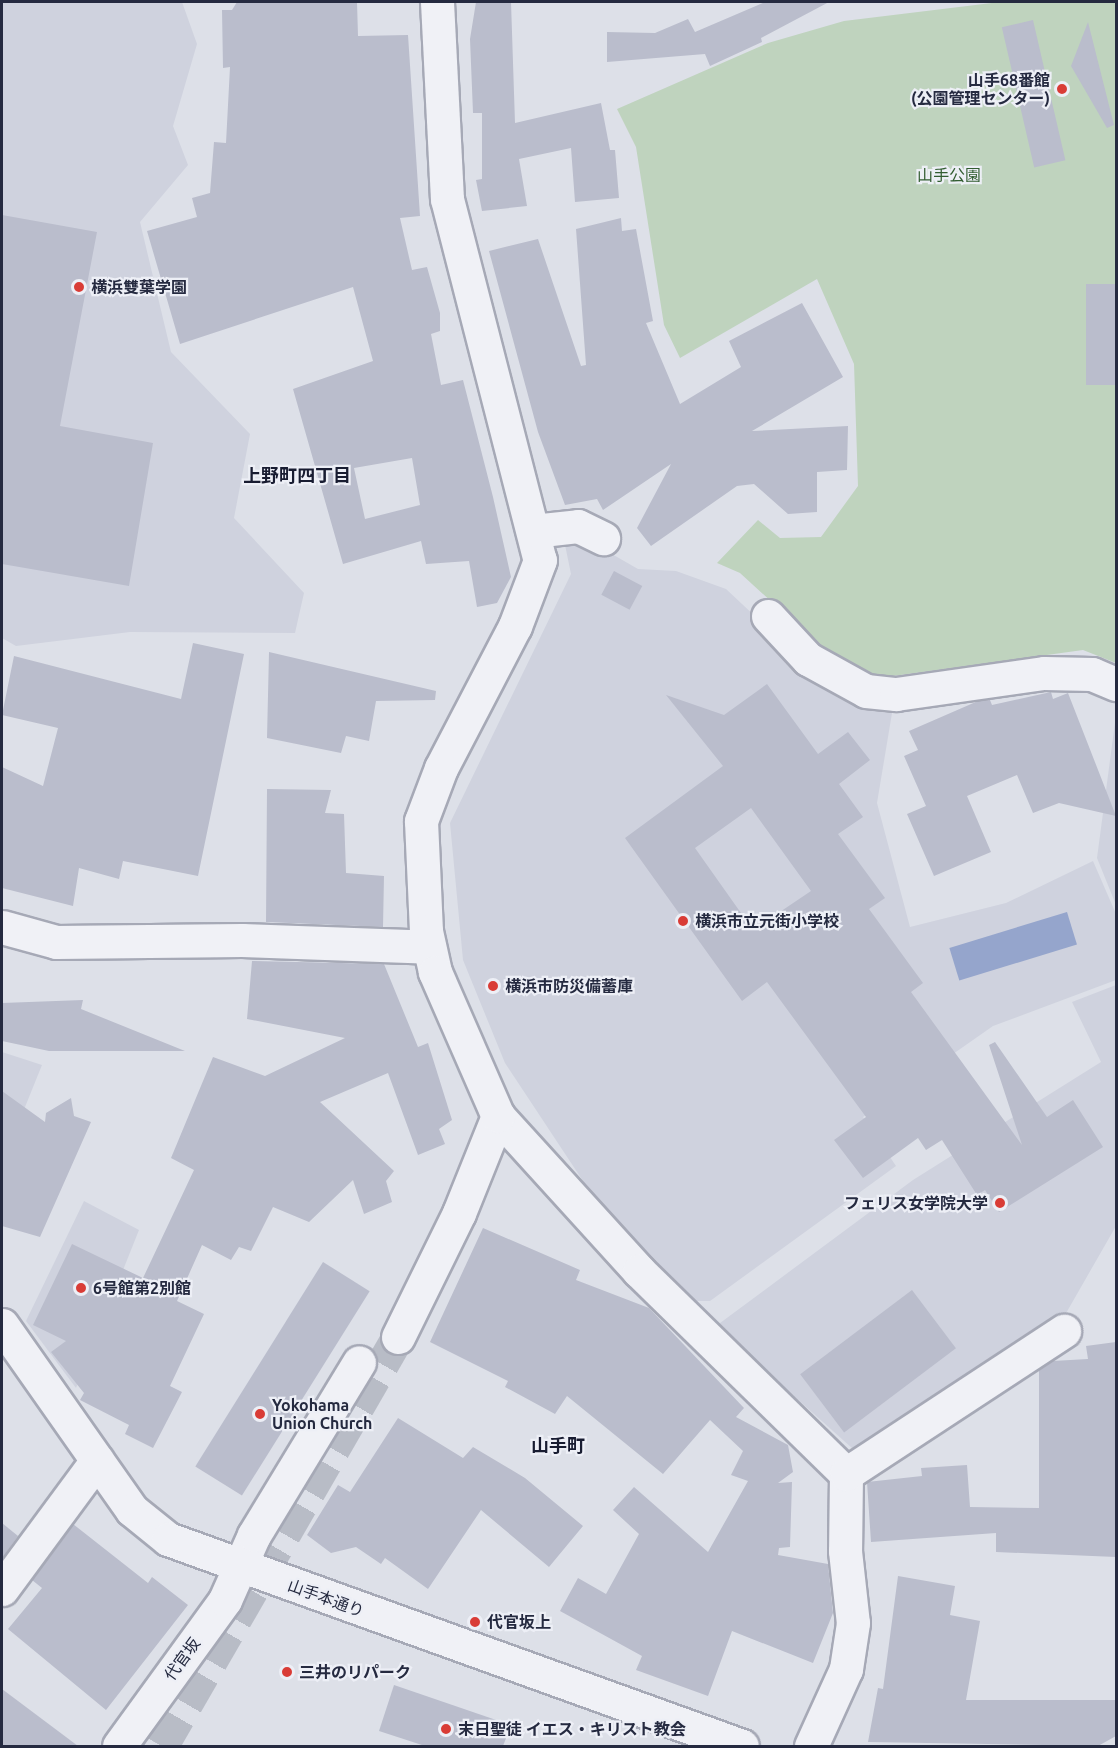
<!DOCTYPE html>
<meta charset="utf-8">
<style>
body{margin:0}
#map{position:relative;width:1118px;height:1748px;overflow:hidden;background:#dde0e8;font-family:Ubuntu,"Noto Sans JP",sans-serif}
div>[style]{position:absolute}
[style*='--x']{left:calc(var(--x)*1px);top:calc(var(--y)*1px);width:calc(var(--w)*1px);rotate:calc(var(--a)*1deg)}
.built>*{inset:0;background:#cfd2de}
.green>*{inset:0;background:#bfd3be}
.water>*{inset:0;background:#95a5cc;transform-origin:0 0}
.building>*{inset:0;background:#babdcc;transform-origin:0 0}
.minor-tunnel>*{height:33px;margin-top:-16.5px;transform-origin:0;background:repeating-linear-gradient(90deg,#b8bcc6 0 33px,transparent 0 49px)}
.roads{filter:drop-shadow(2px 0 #a6a9b6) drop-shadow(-2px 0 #a6a9b6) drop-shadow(0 2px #a6a9b6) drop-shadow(0 -2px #a6a9b6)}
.minor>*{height:33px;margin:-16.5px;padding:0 16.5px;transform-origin:16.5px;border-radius:16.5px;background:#f0f1f6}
.tertiary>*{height:33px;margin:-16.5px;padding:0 16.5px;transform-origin:16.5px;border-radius:16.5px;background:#f0f1f6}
.dots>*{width:16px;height:16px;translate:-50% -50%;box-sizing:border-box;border:3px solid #edeff6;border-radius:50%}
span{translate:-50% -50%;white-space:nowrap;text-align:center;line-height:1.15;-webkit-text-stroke:4.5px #edeff6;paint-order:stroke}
.poi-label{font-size:16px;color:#252a40;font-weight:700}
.right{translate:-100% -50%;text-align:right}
.left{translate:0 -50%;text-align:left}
.park-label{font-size:16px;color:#325d31}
.street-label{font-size:16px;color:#252a40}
.neighbourhood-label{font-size:18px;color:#181c31;font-weight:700}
.frame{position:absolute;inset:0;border:3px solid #252a40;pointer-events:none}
</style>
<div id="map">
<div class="built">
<div style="clip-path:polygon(2px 2px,182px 2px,197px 44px,173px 126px,188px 165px,140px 222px,171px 352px,250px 434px,234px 518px,304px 593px,295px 633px,130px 632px,16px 646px,2px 638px)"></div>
<div style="clip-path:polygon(584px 538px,638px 569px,676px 571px,726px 589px,758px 619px,893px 707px,877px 803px,910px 927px,1006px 903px,1093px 861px,1116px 914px,1116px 980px,993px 1026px,863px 1117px,896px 1166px,710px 1301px,692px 1301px,585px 1184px,505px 1063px,463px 960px,450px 823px,571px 574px,564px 540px)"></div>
<div style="clip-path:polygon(1116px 715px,1116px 905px,1097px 858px)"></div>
<div style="clip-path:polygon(1116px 985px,1116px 1226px,1065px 1315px,864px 1452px,853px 1449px,716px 1326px,913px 1180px,1101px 1062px,1072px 1002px)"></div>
<div style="clip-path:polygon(2px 1052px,42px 1065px,2px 1164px)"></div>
<div style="clip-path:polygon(84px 1201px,139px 1230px,76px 1388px,26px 1321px)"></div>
</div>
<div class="green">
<div style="clip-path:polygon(1000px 2px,1116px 2px,1116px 663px,1083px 650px,871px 679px,844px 668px,740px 573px,717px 563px,758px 520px,780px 538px,821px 537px,858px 486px,854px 364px,817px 279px,680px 358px,664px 325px,636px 147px,617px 109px,768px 43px,844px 21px)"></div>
</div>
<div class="water">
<div style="left:1067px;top:912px;width:34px;height:123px;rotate:73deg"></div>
</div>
<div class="building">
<div style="clip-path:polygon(evenodd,237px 2px,357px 2px,358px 36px,408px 35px,420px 216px,400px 218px,412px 270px,427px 267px,440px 313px,440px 331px,431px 334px,441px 385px,463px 380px,493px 497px,511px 577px,497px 603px,477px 607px,469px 561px,426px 564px,421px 541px,343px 564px,293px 389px,373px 361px,353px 287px,180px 344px,147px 231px,197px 217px,192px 198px,210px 193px,214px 142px,226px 143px,230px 67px,223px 68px,222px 10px,232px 10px,237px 2px,412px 458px,420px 505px,365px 519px,354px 468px,412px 458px)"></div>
<div style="clip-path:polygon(476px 2px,511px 2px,515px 123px,601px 103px,610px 150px,615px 150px,619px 198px,575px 202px,571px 148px,519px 159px,527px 206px,482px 211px,476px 180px,482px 179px,482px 113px,473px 113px,470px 39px)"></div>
<div style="clip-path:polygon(765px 2px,829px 2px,761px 38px,762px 42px,710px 66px,705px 54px,607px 62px,607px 32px,655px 33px,688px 19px,695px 32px)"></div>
<div style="left:1033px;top:20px;width:144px;height:32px;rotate:77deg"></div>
<div style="clip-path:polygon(1088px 22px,1114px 125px,1107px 128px,1071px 66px)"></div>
<div style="clip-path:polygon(2px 215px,97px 232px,60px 426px,153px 443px,129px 586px,2px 564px)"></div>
<div style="clip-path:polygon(621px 218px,622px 231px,636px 229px,653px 321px,646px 323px,680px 404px,741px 367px,729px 341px,802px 303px,843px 377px,752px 431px,848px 426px,847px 470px,817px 472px,817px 512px,788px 514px,754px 484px,737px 486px,651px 546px,637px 528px,671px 464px,603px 510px,597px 499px,565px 505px,538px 432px,489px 251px,538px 239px,581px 366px,586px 365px,576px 229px)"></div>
<div style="left:1086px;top:284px;width:30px;height:101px"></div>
<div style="left:614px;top:571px;width:32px;height:27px;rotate:28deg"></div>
<div style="clip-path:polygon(193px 643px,244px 654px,198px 876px,123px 861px,119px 879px,79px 868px,73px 906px,2px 888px,2px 767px,43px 786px,58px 728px,2px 715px,14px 656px,181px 699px)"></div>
<div style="clip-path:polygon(269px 652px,436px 691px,435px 700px,376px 701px,369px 741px,346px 736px,341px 753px,267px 738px)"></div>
<div style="clip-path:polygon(evenodd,767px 684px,818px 754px,848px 732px,870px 760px,839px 784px,863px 817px,838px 834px,885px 898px,869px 909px,923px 983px,911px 992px,1022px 1145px,989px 1045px,995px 1042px,1047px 1117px,1073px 1100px,1103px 1147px,999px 1212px,985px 1190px,977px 1195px,942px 1140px,926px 1150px,918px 1138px,863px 1178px,834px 1140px,866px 1117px,767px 982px,742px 1001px,625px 838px,723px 766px,666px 695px,724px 715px,767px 684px,751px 808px,811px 891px,753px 930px,695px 848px,751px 808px)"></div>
<div style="clip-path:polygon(1051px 692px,1053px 699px,1068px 693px,1116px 816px,1059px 803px,1033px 813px,1017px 775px,967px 796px,991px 852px,934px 876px,907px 814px,926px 806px,904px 756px,918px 750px,909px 731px,978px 701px,990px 700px,992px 705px)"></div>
<div style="clip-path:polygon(267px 789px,331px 790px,325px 813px,344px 814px,346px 873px,384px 876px,383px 927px,266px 922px)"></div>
<div style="clip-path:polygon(252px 961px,384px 964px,418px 1047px,428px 1043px,452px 1120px,439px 1129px,445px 1144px,418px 1155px,388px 1073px,320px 1102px,394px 1171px,386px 1181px,392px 1202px,364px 1214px,353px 1180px,309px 1222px,273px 1207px,251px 1251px,239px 1247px,231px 1260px,202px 1245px,177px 1301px,204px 1314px,170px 1386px,182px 1392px,153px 1448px,125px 1434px,129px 1425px,80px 1400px,84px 1393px,51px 1352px,66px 1341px,33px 1325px,72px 1244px,143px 1278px,194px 1170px,171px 1158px,213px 1057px,265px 1076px,345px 1038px,247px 1019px)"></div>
<div style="clip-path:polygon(83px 1000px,81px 1009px,185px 1051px,49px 1051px,2px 1041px,2px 1003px)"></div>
<div style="clip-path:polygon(2px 1091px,45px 1122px,46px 1113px,71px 1098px,74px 1116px,91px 1122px,40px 1237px,2px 1226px)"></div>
<div style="clip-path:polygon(483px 1228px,580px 1270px,576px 1280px,649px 1308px,744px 1408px,736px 1417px,788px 1445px,793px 1472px,778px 1483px,792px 1482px,790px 1547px,779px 1548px,778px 1555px,828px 1564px,833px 1613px,813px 1663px,732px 1631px,708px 1696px,636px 1670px,642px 1656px,560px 1611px,578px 1578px,606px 1594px,639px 1534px,613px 1510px,634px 1487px,708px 1552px,748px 1481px,731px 1475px,743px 1451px,710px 1420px,663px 1474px,567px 1396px,555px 1414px,505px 1387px,508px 1381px,430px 1342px)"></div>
<div style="left:323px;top:1262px;width:55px;height:241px;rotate:32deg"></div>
<div style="left:912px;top:1290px;width:73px;height:140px;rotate:53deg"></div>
<div style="clip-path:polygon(1116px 1342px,1116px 1557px,996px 1552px,996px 1533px,871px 1542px,867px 1482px,922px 1476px,921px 1468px,967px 1465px,970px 1507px,1039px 1508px,1039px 1370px,1053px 1361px,1088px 1359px,1086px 1346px)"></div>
<div style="clip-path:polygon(398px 1418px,463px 1458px,473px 1447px,525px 1478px,583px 1526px,549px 1567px,481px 1510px,428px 1589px,385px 1558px,381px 1564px,356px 1547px,331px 1553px,307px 1535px,338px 1485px,350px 1492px)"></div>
<div style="clip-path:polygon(2px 1523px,18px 1536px,3px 1557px,2px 1556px)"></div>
<div style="clip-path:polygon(73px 1524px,148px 1583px,152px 1577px,188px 1605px,106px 1710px,8px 1629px,42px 1588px,32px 1580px)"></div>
<div style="clip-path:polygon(898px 1576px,955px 1586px,950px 1615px,980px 1621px,966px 1700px,1116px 1700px,1116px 1736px,1098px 1746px,868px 1742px,878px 1688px,883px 1689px)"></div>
<div style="clip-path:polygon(394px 1685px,511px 1725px,503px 1746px,425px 1746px,379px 1731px)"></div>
<div style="clip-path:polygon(2px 1689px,78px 1746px,2px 1746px)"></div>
</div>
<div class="minor-tunnel">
<div style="--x:162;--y:1746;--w:472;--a:-60"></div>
</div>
<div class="roads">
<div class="minor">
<div style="--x:533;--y:531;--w:45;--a:-6.3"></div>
<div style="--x:578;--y:526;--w:28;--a:26"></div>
<div style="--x:768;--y:616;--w:59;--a:47.1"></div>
<div style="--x:808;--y:659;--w:66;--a:28.9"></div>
<div style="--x:866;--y:691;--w:30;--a:6"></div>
<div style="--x:896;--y:694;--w:149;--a:-8.1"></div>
<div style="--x:1044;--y:673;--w:48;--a:1.2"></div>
<div style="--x:1092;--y:674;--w:26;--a:23"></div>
<div style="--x:2;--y:927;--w:56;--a:15.5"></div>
<div style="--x:56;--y:942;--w:186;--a:-0.6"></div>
<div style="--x:242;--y:940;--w:187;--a:2.1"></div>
<div style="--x:398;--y:1337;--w:138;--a:-63.8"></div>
<div style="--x:459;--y:1213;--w:105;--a:-68.1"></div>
<div style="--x:498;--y:1116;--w:210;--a:47.7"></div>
<div style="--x:639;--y:1271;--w:290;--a:44.4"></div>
<div style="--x:846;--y:1474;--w:77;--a:90.7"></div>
<div style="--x:845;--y:1551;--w:72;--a:83.7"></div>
<div style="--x:853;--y:1623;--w:47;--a:98.7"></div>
<div style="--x:846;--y:1669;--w:85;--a:114.4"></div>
<div style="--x:846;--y:1474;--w:261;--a:-33.3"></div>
<div style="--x:2;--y:1589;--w:160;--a:-53.6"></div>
<div style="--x:119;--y:1746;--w:180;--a:-54"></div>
<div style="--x:225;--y:1600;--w:71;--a:-66"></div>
<div style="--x:254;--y:1535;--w:202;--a:-58.7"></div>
</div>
<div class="tertiary">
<div style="--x:437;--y:2;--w:197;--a:87.1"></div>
<div style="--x:447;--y:199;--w:373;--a:75.6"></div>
<div style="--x:540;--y:560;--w:71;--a:110.7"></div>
<div style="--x:515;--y:626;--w:160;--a:117.5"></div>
<div style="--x:441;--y:768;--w:57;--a:110.7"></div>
<div style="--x:421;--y:821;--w:110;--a:87.4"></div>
<div style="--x:426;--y:931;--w:42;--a:77.6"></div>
<div style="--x:435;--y:972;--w:157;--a:66.4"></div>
<div style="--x:2;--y:1325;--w:226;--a:54.9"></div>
<div style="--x:132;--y:1510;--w:46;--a:38.9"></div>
<div style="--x:168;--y:1539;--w:610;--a:19.83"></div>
</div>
</div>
<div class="dots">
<div style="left:1062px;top:89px;background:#d93c36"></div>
<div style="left:79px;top:287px;background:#d93c36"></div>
<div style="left:683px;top:921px;background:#d93c36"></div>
<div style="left:493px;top:986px;background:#d93c36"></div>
<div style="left:1000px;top:1203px;background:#d93c36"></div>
<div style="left:81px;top:1288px;background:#d93c36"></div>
<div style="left:260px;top:1414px;background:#d93c36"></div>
<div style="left:475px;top:1622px;background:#d93c36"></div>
<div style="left:287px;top:1672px;background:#d93c36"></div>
<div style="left:446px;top:1729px;background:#d93c36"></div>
</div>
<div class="poi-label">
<span class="right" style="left:1050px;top:89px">山手68番館<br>(公園管理センター)</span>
<span class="left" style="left:91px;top:287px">横浜雙葉学園</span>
<span class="left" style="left:695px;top:921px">横浜市立元街小学校</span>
<span class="left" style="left:505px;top:986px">横浜市防災備蓄庫</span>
<span class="right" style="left:988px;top:1203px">フェリス女学院大学</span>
<span class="left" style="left:93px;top:1288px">6号館第2別館</span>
<span class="left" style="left:272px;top:1414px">Yokohama<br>Union Church</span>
<span class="left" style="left:487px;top:1622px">代官坂上</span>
<span class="left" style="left:299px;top:1672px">三井のリパーク</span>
<span class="left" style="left:458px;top:1729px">末日聖徒 イエス・キリスト教会</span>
</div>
<div class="park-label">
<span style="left:949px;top:175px">山手公園</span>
</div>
<div class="street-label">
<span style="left:326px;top:1598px;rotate:20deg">山手本通り</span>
<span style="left:182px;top:1659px;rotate:-54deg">代官坂</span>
</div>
<div class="neighbourhood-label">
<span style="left:297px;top:475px">上野町四丁目</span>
<span style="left:558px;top:1445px">山手町</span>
</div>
<div class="frame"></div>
</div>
